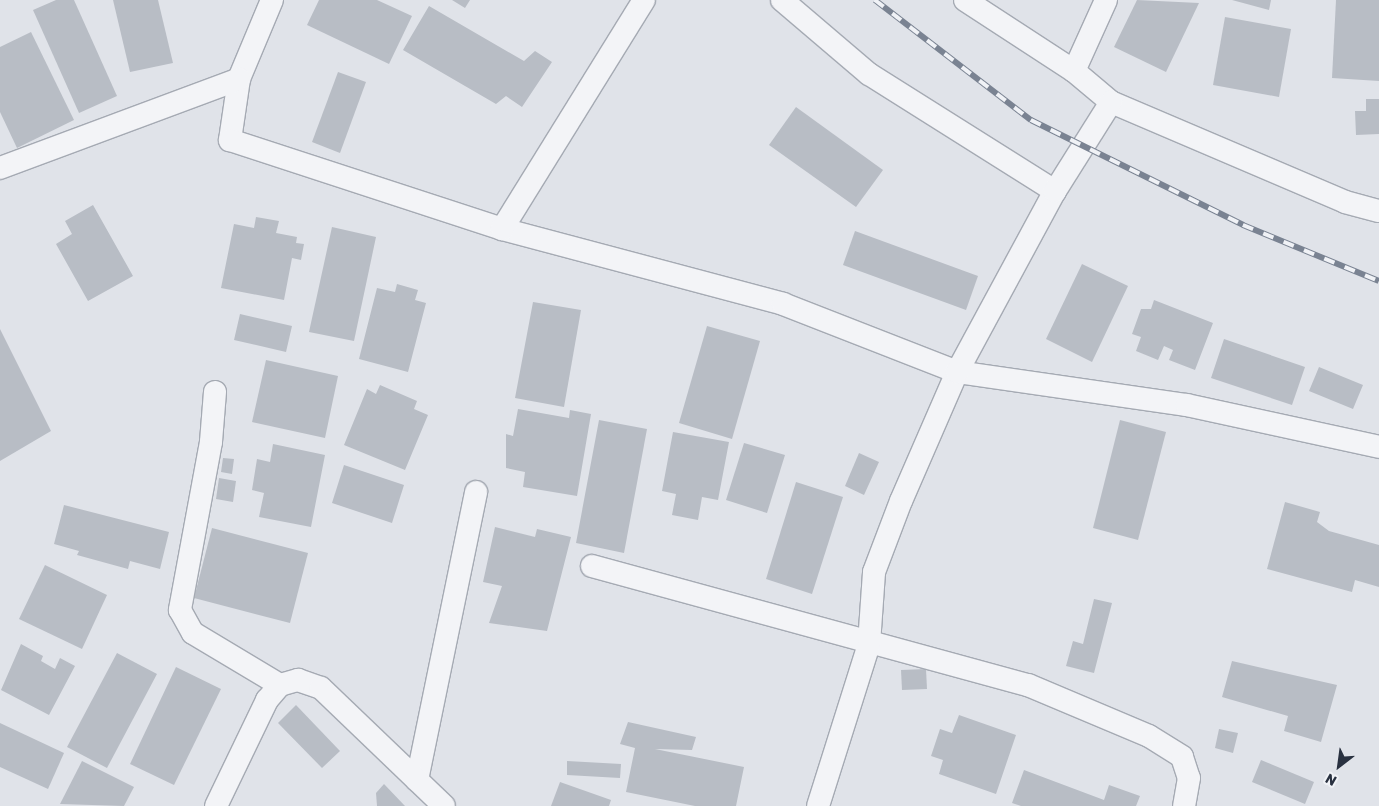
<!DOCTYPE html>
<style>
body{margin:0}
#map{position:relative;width:1379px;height:806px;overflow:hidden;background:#e0e3e9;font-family:Rubik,sans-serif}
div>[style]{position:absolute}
.building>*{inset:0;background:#b8bdc5}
.roads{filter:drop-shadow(1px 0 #a5aab3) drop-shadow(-1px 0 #a5aab3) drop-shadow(0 1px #a5aab3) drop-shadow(0 -1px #a5aab3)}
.street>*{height:22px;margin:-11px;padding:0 11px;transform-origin:11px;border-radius:11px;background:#f3f4f7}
.rail>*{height:5.5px;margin-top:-2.75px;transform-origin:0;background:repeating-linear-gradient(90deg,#f0f2f6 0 11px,#7a8392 0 22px);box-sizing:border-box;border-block:1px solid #7a8392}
span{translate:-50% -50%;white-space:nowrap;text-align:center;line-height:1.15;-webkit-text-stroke:4.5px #f0f2f6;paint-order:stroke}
.north{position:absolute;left:1314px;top:741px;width:50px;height:50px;-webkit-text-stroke:4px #f0f2f6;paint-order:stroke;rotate:210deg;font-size:14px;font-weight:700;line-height:20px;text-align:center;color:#293140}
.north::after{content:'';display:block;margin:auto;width:18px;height:22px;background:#293140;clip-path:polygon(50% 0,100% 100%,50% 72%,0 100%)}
</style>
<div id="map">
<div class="building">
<i style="clip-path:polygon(56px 0,74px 0,117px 96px,79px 113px,33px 10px)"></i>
<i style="clip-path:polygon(113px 0,158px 0,173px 63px,130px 72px)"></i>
<i style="clip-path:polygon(319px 0,377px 0,412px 16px,389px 64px,307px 25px)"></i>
<i style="clip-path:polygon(452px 0,470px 0,465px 8px)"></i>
<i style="clip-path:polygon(1137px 0,1199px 3px,1166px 72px,1114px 47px)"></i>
<i style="clip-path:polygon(1232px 0,1271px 0,1269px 10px)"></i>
<i style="clip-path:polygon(1336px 0,1379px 0,1379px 81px,1332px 78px)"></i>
<i style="clip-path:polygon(429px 6px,524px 61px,535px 51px,552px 62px,522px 107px,506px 96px,496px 104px,403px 50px)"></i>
<i style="clip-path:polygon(1225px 17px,1291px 29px,1279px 97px,1213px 85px)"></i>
<i style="clip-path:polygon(31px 32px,74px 120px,17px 148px,0 112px,0 47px)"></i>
<i style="clip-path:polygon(338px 72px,366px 82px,340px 153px,312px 142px)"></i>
<i style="clip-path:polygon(1366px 99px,1379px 99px,1379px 134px,1356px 135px,1355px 111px,1366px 111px)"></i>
<i style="clip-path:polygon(796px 107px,883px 170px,856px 207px,769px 145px)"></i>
<i style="clip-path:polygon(93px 205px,133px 276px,88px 301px,56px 244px,72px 234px,65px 221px)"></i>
<i style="clip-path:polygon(256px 217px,279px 221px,276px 233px,297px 237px,296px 243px,304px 244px,301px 260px,292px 258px,284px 300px,221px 288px,234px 224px,254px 228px)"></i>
<i style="clip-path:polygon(332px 227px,376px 237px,354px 341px,309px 332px)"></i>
<i style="clip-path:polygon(855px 231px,978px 276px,966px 310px,843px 265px)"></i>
<i style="clip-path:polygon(1082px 264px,1128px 286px,1092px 362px,1046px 339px)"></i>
<i style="clip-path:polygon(397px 284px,418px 290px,415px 300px,426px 303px,408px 372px,359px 359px,377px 288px,395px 292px)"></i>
<i style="clip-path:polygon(1154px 300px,1213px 323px,1195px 370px,1169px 360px,1173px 350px,1164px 346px,1158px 360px,1136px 351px,1141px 337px,1132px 334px,1141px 309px,1151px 309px)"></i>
<i style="clip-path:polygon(533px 302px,581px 310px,564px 407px,515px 398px)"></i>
<i style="clip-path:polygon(240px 314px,292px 326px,286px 352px,234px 340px)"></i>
<i style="clip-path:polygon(707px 326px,760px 341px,732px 439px,679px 423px)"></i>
<i style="clip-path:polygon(0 329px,51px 431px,0 461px)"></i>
<i style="clip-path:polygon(1224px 339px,1305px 367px,1292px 405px,1211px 378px)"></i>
<i style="clip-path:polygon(266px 360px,338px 376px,325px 438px,252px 422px)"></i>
<i style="clip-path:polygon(1319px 367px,1363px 385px,1353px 409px,1309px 391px)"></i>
<i style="clip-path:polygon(380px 385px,417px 401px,414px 409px,428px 415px,405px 470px,344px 445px,367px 389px,376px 394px)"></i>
<i style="clip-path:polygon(518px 409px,569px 418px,570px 410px,591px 414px,577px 496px,523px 487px,525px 472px,506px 468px,506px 434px,513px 436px)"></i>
<i style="clip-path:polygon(599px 420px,647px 429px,624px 553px,576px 543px)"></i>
<i style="clip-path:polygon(1120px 420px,1166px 432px,1138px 540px,1093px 528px)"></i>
<i style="clip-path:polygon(673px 432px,729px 442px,718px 500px,702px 497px,698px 520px,672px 515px,676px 494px,662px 491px)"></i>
<i style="clip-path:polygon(744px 443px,785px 455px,767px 513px,726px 500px)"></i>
<i style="clip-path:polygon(273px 444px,325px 455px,311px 527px,259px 517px,264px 493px,252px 490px,257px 459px,270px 462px)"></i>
<i style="clip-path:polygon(859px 453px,879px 462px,864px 495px,845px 486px)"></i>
<i style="clip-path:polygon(223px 458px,234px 459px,232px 474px,221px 472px)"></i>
<i style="clip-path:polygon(344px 465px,404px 485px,392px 523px,332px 503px)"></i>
<i style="clip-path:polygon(219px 478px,236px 481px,233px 502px,216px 499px)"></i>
<i style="clip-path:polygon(796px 482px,843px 497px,812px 594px,766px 579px)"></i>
<i style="clip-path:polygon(1285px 502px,1320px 512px,1317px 522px,1329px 531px,1379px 545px,1379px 587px,1355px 580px,1352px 592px,1267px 569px)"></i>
<i style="clip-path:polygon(64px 505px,169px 532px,160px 569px,130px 561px,128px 569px,77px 555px,79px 551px,54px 544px)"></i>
<i style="clip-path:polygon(495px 527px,535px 537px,537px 529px,571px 537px,547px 631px,489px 623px,502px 586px,483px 582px)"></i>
<i style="clip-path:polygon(212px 528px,308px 553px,290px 623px,194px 598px)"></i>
<i style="clip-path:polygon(45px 565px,107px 595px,82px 649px,19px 619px)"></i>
<i style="clip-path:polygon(1094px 599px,1112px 603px,1094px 673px,1066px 666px,1073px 641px,1083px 644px)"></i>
<i style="clip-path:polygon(21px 644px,43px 656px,41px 661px,55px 669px,60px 658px,75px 666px,49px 715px,1px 690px)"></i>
<i style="clip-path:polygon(117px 653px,157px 674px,107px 768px,67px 747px)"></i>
<i style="clip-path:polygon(1232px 661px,1337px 685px,1321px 742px,1284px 731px,1288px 716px,1222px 697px)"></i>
<i style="clip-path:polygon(176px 667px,221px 689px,174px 785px,130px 764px)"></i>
<i style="clip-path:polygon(926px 669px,927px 689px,902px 690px,901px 670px)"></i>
<i style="clip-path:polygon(296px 705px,340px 751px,322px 768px,278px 723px)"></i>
<i style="clip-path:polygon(959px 715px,1016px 735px,996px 794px,939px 774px,943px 760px,931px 756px,940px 729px,952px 733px)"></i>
<i style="clip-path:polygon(628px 722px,696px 737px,692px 750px,655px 749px,744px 767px,736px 806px,695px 806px,626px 792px,635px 748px,620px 744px)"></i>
<i style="clip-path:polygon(0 723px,64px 753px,48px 789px,0 767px)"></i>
<i style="clip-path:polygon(1219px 729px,1238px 733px,1233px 753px,1215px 748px)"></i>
<i style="clip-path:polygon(1261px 760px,1314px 782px,1305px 804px,1252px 782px)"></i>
<i style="clip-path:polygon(82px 761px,134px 787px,124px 806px,60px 804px)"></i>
<i style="clip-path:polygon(567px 761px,621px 764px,620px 778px,567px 775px)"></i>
<i style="clip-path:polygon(1024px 770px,1104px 800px,1109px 785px,1140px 796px,1136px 806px,1021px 806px,1012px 803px)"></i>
<i style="clip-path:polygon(560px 782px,611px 800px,609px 806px,551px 806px)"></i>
<i style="clip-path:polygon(384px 784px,405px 806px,377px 806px,376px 793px)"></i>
</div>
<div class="roads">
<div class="street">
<i style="left:272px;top:0;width:86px;rotate:112.7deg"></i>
<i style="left:239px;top:79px;width:62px;rotate:98.4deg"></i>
<i style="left:230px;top:140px;width:286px;rotate:18.1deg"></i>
<i style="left:502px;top:229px;width:291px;rotate:14.9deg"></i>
<i style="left:783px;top:304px;width:187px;rotate:21.3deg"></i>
<i style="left:957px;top:372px;width:232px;rotate:8.2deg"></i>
<i style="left:1187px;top:405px;width:197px;rotate:12.3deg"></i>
<i style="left:782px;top:0;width:114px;rotate:40.4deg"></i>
<i style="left:869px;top:74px;width:220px;rotate:32.2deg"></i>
<i style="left:965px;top:0;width:130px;rotate:33.1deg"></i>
<i style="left:1074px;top:71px;width:48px;rotate:40deg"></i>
<i style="left:1111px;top:102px;width:254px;rotate:23.1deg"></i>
<i style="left:1345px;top:202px;width:35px;rotate:15deg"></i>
<i style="left:1074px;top:71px;width:78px;rotate:-65.7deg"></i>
<i style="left:0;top:168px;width:255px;rotate:-20.4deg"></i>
<i style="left:502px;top:229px;width:269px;rotate:-58.2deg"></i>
<i style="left:215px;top:392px;width:50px;rotate:94.6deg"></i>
<i style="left:211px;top:442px;width:171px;rotate:100.5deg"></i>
<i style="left:180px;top:610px;width:26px;rotate:61deg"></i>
<i style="left:193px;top:633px;width:101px;rotate:30.9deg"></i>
<i style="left:592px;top:566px;width:452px;rotate:15.3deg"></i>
<i style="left:1028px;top:685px;width:131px;rotate:22.9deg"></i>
<i style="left:1149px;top:736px;width:39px;rotate:32deg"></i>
<i style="left:1182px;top:757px;width:22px;rotate:72deg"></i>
<i style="left:1189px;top:778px;width:28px;rotate:100deg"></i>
<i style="left:417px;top:780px;width:294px;rotate:-78.4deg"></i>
<i style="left:216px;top:806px;width:118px;rotate:-64.3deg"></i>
<i style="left:267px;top:700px;width:20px;rotate:-49deg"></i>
<i style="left:280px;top:685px;width:19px;rotate:-16deg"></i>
<i style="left:298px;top:680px;width:24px;rotate:19deg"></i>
<i style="left:321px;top:688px;width:170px;rotate:43.8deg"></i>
<i style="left:818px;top:806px;width:170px;rotate:-72.5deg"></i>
<i style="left:869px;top:644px;width:72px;rotate:-86deg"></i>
<i style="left:874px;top:572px;width:76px;rotate:-69.2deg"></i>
<i style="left:901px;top:501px;width:141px;rotate:-66.5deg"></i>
<i style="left:957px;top:372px;width:206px;rotate:-61.6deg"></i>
<i style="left:1055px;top:191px;width:105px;rotate:-57.8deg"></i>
</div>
</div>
<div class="rail">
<i style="left:875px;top:0;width:197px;rotate:37.6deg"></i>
<i style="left:1031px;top:120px;width:237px;rotate:26.3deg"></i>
<i style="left:1243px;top:225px;width:147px;rotate:22.4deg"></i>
</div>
<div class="north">N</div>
</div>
